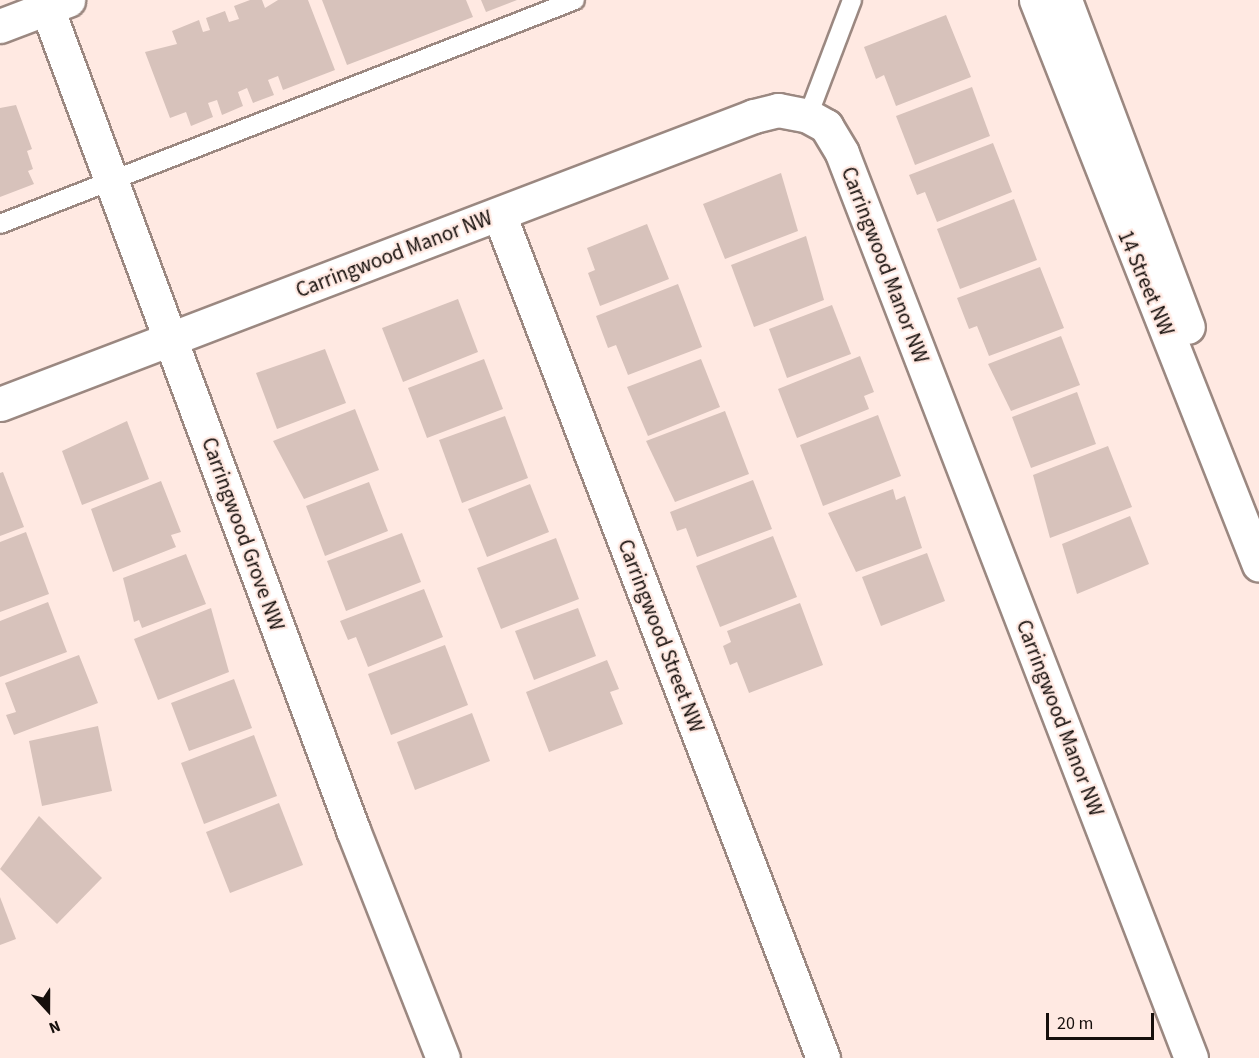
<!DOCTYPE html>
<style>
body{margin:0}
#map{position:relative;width:1259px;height:1058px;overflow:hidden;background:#ffe9e2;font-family:"Source Sans 3",sans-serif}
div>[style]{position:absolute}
.building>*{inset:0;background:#d7c2bb}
.roads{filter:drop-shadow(2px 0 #9b8881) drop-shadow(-2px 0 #9b8881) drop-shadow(0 2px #9b8881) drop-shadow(0 -2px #9b8881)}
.lane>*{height:18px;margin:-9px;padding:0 9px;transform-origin:9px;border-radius:9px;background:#fff}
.street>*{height:33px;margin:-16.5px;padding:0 16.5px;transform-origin:16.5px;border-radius:16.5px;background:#fff}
.secondary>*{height:33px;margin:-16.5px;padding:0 16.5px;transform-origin:16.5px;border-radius:16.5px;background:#fff}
span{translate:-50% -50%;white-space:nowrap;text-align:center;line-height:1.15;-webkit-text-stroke:4.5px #ffe9e2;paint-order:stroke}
.street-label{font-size:21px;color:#160f0c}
.north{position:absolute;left:18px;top:980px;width:60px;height:60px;-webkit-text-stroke:4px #ffe9e2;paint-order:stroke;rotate:159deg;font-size:16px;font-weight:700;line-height:24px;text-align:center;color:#160f0c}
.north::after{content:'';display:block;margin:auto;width:21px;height:27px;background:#160f0c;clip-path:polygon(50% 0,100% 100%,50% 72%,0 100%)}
.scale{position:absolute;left:1046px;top:1013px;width:108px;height:27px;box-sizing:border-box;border:3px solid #160f0c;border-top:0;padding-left:8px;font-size:18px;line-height:21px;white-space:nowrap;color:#160f0c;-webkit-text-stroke:4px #ffe9e2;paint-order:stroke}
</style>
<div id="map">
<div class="building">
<i style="clip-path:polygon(250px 0,262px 0,265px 8px,278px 0,308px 0,335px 70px,283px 90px,278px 76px,268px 80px,274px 95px,253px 103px,247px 88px,238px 92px,243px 106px,222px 115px,217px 100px,208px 103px,213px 117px,191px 126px,186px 112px,170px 118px,145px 52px,177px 44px,172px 31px,199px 20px,203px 32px,210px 30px,206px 18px,225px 11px,229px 22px,239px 19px,234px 6px)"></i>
<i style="clip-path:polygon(322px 0,466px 0,473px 17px,347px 65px)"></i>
<i style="clip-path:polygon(481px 0,517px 0,486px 12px)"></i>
<i style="clip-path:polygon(946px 15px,971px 77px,896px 106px,884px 75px,876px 79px,864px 47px)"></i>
<i style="clip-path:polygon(972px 87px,990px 136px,915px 165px,896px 116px)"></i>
<i style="clip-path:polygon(16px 105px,32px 149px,27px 151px,33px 169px,28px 171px,34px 184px,0 197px,0 108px)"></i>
<i style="clip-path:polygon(993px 143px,1012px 192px,937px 222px,925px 192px,917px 195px,909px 175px)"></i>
<i style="clip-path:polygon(781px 173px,798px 231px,725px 259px,703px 204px)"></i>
<i style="clip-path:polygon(1014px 199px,1037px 260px,960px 289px,937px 229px)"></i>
<i style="clip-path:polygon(647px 224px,669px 279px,600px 306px,588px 273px,595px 270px,587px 248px)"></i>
<i style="clip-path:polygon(806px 236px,824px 300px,754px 327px,731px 265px)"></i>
<i style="clip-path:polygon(1040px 267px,1064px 328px,989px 356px,977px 326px,969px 329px,957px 298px)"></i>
<i style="clip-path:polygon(678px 284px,702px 347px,628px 375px,616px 345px,608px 348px,596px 316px)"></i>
<i style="clip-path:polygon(458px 299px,478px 352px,403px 382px,382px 328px)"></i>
<i style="clip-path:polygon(832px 305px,851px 354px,787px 378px,769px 329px)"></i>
<i style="clip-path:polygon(1061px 336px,1080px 385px,1011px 411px,988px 364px)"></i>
<i style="clip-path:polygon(325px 349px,346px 403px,277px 429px,256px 373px)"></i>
<i style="clip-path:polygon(860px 356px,874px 392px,864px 396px,869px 409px,797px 438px,778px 389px)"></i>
<i style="clip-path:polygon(484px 359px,503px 409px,427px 438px,408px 388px)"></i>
<i style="clip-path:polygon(701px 359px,720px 407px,648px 436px,627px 387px)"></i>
<i style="clip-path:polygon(1077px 392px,1096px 444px,1031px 468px,1012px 417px)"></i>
<i style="clip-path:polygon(355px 409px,379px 470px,304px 499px,273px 441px)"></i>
<i style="clip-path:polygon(725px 411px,749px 474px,675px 502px,646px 441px)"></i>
<i style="clip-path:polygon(878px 415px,901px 476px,823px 506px,800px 445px)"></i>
<i style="clip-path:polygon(505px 416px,528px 478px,462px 503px,439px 440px)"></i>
<i style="clip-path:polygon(127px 421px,149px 479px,82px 505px,62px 451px)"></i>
<i style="clip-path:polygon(1108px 446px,1132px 507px,1050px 538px,1033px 475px)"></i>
<i style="clip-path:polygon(3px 472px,24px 527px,0 536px,0 473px)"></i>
<i style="clip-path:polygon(753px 480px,772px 529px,697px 557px,686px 528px,677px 531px,670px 512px)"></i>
<i style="clip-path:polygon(161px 481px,181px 532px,171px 535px,176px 547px,113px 572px,91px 509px)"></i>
<i style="clip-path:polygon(369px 482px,388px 531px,325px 556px,306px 506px)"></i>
<i style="clip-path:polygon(530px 484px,549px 532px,487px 557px,468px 509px)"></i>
<i style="clip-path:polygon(893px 489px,896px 500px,905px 496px,922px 548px,856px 572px,828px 513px)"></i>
<i style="clip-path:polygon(1130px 516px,1149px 564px,1077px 594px,1062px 544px)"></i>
<i style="clip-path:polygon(26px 532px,49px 594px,0 612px,0 542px)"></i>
<i style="clip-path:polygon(402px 533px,421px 582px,346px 611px,327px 561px)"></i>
<i style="clip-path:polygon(773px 536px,797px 597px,720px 627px,696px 566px)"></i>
<i style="clip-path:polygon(556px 538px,579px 599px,501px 629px,477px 568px)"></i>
<i style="clip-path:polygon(927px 553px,945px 601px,881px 626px,862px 577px)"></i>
<i style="clip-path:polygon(186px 554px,206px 604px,142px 628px,139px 620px,134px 622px,123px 578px)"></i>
<i style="clip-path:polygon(424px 589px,443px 637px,368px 667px,356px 637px,348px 640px,340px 621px)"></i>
<i style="clip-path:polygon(48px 602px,67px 652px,0 677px,0 621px)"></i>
<i style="clip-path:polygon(800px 603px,823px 665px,749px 693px,737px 662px,730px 665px,723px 646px,731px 642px,727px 631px)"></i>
<i style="clip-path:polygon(211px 608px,229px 672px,158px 700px,134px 639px)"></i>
<i style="clip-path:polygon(578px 608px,596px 656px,534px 680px,515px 631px)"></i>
<i style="clip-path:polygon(445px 645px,468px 705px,391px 735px,368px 674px)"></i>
<i style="clip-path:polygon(79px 655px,98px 703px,14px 735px,6px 715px,16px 712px,5px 683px)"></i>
<i style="clip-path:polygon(607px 660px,619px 689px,610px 692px,623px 724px,549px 752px,526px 692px)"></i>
<i style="clip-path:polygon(234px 679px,252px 728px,189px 751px,171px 703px)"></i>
<i style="clip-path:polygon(472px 713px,490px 761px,415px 790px,397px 742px)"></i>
<i style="clip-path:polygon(98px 726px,112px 791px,42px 806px,29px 741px)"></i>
<i style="clip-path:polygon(254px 735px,277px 796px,204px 824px,181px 763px)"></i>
<i style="clip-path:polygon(279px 803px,303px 865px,230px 893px,206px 832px)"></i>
<i style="clip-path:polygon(39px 816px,102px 878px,57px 924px,0 869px)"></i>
<i style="clip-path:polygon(0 897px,16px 939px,0 945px)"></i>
</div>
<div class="roads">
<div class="lane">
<i style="left:808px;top:116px;width:124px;rotate:-69.2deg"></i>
<i style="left:0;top:224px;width:617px;rotate:-21.28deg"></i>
</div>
<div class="street">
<i style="left:44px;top:0;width:886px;rotate:69.58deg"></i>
<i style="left:353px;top:830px;width:245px;rotate:68.5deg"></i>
<i style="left:499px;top:214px;width:904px;rotate:69deg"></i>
<i style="left:0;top:404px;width:807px;rotate:-20.91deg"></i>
<i style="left:754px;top:116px;width:25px;rotate:-14deg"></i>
<i style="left:778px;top:110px;width:31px;rotate:11deg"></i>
<i style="left:808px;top:116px;width:21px;rotate:29deg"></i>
<i style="left:826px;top:126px;width:31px;rotate:59deg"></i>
<i style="left:842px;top:153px;width:970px;rotate:68.91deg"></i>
</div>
<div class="secondary">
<i style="left:1036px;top:0;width:607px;rotate:68.46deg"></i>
<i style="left:1065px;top:0;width:349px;rotate:69.4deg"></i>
<i style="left:0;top:26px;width:73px;rotate:-20.9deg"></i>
</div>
</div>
<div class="street-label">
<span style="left:394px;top:254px;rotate:-21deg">Carringwood Manor NW</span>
<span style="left:885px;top:265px;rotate:69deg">Carringwood Manor NW</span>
<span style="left:1146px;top:283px;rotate:67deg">14 Street NW</span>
<span style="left:243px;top:534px;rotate:70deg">Carringwood Grove NW</span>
<span style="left:661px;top:636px;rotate:69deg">Carringwood Street NW</span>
<span style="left:1060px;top:718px;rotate:69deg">Carringwood Manor NW</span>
</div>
<div class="north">N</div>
<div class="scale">20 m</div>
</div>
